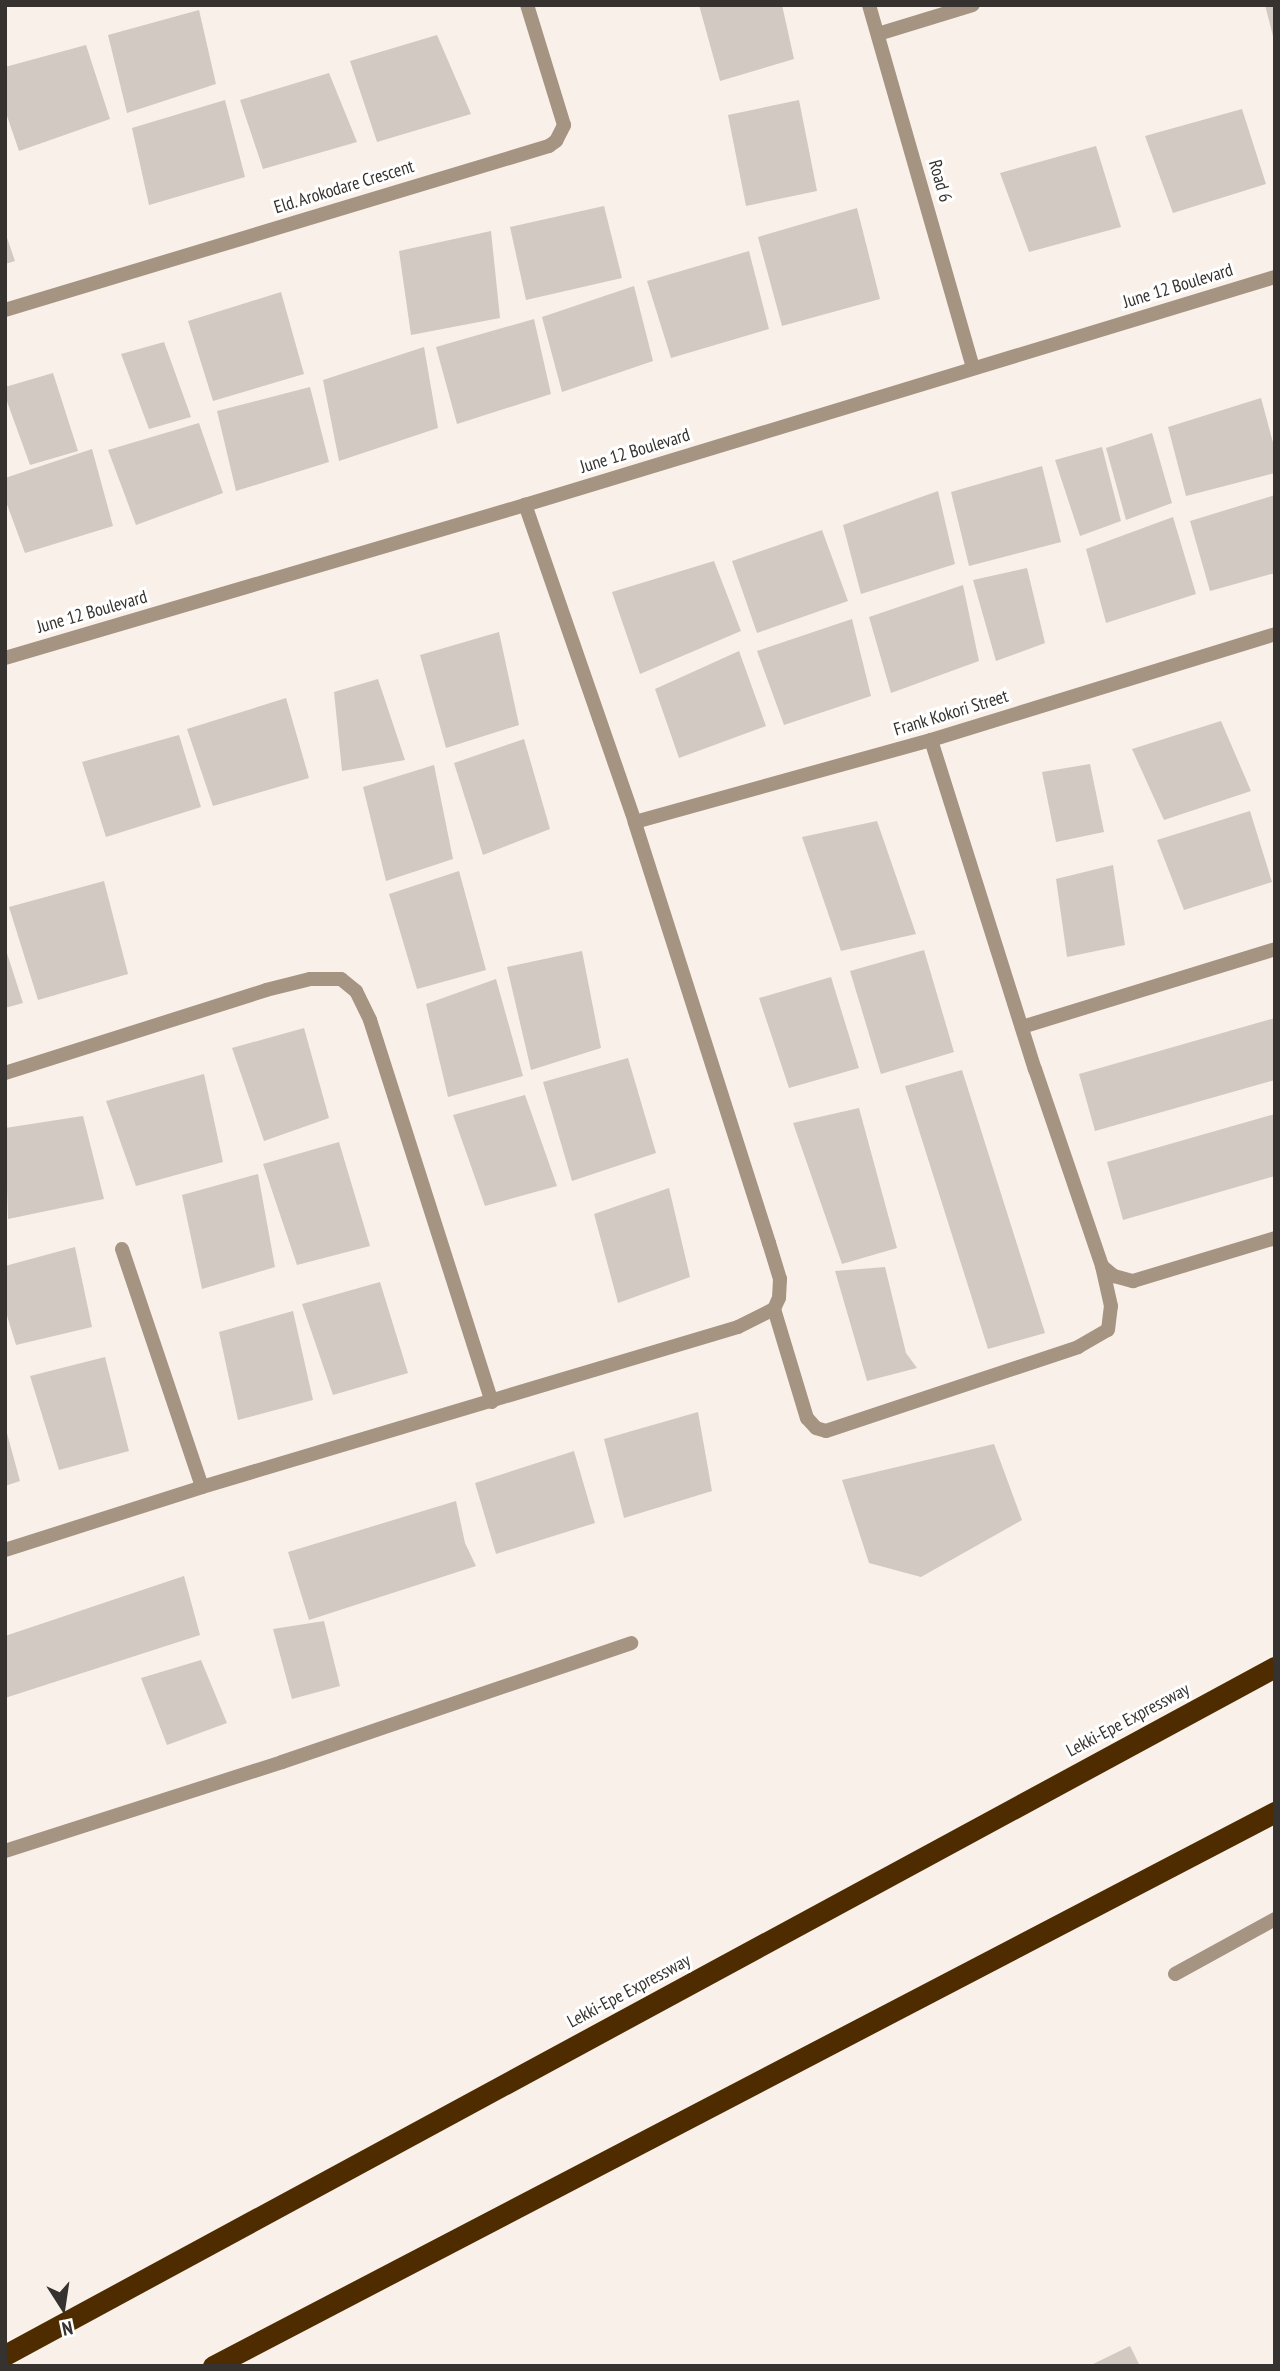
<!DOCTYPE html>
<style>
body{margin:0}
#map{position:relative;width:1280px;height:2371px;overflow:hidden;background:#f9f1e9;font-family:"PT Sans Narrow",sans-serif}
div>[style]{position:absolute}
.building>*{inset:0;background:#d1c9c2}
.lane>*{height:14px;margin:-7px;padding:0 7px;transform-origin:7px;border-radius:7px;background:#a69482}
.street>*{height:14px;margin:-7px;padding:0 7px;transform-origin:7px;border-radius:7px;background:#a69482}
.highway>*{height:21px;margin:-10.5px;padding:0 10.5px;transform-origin:10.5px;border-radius:10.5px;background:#4e2c00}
span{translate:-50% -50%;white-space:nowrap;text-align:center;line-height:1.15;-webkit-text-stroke:6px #fff;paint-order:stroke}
.street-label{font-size:18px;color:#35322f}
.frame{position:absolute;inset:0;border:7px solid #35322f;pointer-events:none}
.north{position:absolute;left:28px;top:2273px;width:70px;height:70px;-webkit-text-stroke:5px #fff;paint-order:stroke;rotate:168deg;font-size:19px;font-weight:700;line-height:28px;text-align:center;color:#35322f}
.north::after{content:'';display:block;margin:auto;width:24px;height:32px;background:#35322f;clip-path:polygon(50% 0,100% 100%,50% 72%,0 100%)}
</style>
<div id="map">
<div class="building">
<i style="clip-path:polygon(699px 5px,782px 5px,794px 59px,720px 81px)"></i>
<i style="clip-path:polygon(1265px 5px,1275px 5px,1275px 40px,1274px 40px)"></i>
<i style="clip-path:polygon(199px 10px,216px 84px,127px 113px,108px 35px)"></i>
<i style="clip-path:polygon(437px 35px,471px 114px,377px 142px,350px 61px)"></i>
<i style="clip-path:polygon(86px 45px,110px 119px,19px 151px,5px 110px,5px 67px)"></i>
<i style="clip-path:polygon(329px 73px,357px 142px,263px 169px,240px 100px)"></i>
<i style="clip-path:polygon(225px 100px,245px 177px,149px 205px,132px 128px)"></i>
<i style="clip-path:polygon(799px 100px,817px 191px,746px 206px,728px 115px)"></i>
<i style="clip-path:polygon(1242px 109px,1266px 184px,1173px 213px,1145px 136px)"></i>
<i style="clip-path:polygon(1096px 146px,1121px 227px,1029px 252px,1000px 173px)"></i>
<i style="clip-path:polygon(604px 206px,622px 278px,526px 300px,510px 227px)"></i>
<i style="clip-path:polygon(857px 208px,880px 299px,782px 326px,758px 237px)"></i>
<i style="clip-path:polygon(491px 231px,500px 318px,411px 335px,399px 251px)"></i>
<i style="clip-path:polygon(5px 232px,15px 261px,5px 264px)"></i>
<i style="clip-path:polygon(749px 251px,769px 329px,671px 358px,647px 281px)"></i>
<i style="clip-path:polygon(634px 286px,653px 361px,562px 392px,542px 317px)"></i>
<i style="clip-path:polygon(281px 292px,304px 374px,213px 401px,188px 321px)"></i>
<i style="clip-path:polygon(534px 319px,551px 394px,457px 424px,436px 347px)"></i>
<i style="clip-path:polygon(164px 342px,191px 417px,149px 429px,121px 354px)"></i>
<i style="clip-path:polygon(424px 347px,438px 428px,339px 461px,323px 380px)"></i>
<i style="clip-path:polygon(53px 373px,78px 451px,30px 465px,5px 396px,5px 387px)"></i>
<i style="clip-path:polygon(310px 387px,329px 462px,236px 491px,217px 411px)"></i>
<i style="clip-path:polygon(1261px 398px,1275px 450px,1275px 473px,1186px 496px,1168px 427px)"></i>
<i style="clip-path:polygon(199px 423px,223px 493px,136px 525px,108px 450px)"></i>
<i style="clip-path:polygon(1152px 433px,1172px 503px,1126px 520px,1106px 448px)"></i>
<i style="clip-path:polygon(1102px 447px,1121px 521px,1080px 536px,1055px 460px)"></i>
<i style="clip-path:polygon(92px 449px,113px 526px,25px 553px,5px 499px,5px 478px)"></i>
<i style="clip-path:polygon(1042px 466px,1061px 542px,969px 566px,951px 492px)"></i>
<i style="clip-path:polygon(938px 491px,955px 564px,861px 594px,843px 525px)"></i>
<i style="clip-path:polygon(1275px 495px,1275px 573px,1210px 591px,1190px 521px)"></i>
<i style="clip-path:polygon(1173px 517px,1196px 594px,1106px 623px,1086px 549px)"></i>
<i style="clip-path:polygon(822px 530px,848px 601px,757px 633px,732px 561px)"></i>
<i style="clip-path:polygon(714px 561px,741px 631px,640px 674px,612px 592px)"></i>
<i style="clip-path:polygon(1027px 568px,1045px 643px,996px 661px,973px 580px)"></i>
<i style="clip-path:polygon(963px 585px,979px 661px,891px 693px,869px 617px)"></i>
<i style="clip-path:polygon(852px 619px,871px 696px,784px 725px,757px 651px)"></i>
<i style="clip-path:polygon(499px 632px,519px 725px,446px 748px,420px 655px)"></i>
<i style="clip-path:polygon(739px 651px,766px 726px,679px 758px,655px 689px)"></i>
<i style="clip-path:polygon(378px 679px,405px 760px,342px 771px,334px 692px)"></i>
<i style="clip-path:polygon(286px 698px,309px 778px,213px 806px,187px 729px)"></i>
<i style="clip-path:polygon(1221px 721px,1251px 791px,1164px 820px,1132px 749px)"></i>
<i style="clip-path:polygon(179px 735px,201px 807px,106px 837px,82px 762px)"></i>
<i style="clip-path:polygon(524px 739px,550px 829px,483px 855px,454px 763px)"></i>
<i style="clip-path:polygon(1090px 764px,1104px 832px,1056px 842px,1042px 772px)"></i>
<i style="clip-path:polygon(434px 765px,453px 859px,386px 881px,363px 787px)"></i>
<i style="clip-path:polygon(1250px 811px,1272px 882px,1184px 910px,1157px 840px)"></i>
<i style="clip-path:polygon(877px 821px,916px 934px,841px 951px,802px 837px)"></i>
<i style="clip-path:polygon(1113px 865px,1125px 945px,1067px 957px,1056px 879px)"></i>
<i style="clip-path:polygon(459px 871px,486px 970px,417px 989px,389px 894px)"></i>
<i style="clip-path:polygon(104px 881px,128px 974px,38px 1000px,9px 907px)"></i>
<i style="clip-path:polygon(5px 947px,23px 1003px,5px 1008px)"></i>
<i style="clip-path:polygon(924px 950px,954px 1052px,881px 1074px,850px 971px)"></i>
<i style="clip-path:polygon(582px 951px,601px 1048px,531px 1070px,507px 967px)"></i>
<i style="clip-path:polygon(831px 977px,859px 1068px,789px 1088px,759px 998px)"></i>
<i style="clip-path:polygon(496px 979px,523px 1076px,448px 1097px,426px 1004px)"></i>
<i style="clip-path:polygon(1275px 1018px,1275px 1080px,1095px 1131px,1079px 1074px)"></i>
<i style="clip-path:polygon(304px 1028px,329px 1118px,264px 1141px,232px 1048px)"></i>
<i style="clip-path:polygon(628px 1058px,656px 1153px,572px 1181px,543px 1082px)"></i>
<i style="clip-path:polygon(962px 1070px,1045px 1333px,988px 1349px,905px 1086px)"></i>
<i style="clip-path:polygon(204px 1074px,223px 1162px,136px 1186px,106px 1101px)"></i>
<i style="clip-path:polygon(525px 1095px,557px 1186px,485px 1206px,453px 1115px)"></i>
<i style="clip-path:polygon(859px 1108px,897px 1248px,842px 1264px,793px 1123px)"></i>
<i style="clip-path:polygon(1275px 1114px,1275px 1176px,1123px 1220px,1107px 1162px)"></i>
<i style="clip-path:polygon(83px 1116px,104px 1199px,8px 1219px,5px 1128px)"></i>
<i style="clip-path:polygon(339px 1142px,370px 1246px,297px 1265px,263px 1164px)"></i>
<i style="clip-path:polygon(258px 1174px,275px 1267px,202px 1289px,182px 1195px)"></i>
<i style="clip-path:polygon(669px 1188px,690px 1277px,618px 1303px,594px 1214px)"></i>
<i style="clip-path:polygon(75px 1247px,92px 1327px,16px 1345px,5px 1309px,5px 1266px)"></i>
<i style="clip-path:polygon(885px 1267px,906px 1353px,917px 1368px,867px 1381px,835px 1271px)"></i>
<i style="clip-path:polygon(380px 1282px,408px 1373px,333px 1395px,302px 1304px)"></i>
<i style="clip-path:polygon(293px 1311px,313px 1400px,238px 1420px,219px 1332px)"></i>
<i style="clip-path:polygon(105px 1357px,129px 1451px,59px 1470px,30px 1376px)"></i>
<i style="clip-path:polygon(698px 1412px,712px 1491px,624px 1518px,604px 1439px)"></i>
<i style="clip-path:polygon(5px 1426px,20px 1481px,5px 1486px)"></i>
<i style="clip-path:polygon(994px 1444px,1022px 1520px,921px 1577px,869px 1563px,842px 1480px)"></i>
<i style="clip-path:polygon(574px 1451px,595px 1523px,496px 1554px,475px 1483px)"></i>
<i style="clip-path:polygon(456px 1501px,465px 1543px,476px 1566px,309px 1620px,288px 1552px)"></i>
<i style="clip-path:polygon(184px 1576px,200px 1635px,5px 1698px,5px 1636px)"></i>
<i style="clip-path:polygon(324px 1621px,340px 1686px,292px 1699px,273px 1629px)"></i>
<i style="clip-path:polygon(201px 1660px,227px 1723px,167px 1745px,141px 1678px)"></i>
<i style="clip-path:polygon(1130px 2346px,1140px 2366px,1089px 2366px)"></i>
</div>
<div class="lane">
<i style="left:1175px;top:1974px;width:114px;rotate:-28.8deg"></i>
</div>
<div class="street">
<i style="left:869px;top:5px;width:377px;rotate:74deg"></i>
<i style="left:878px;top:34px;width:99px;rotate:-17deg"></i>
<i style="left:5px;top:310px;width:568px;rotate:-16.78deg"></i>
<i style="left:549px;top:146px;width:9px;rotate:-36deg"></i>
<i style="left:556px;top:141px;width:18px;rotate:-63deg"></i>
<i style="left:564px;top:125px;width:126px;rotate:-107.1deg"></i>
<i style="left:5px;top:658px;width:542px;rotate:-16.4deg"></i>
<i style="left:525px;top:505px;width:784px;rotate:-16.91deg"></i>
<i style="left:931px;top:740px;width:345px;rotate:72.5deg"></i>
<i style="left:1035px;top:1069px;width:208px;rotate:71.2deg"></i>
<i style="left:1102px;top:1266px;width:16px;rotate:40deg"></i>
<i style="left:1114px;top:1276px;width:20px;rotate:15deg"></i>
<i style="left:1133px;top:1281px;width:148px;rotate:-16.8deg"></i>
<i style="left:635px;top:822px;width:307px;rotate:-15.5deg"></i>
<i style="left:931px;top:740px;width:360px;rotate:-17.1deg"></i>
<i style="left:1022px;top:1027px;width:265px;rotate:-17.1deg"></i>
<i style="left:5px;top:1073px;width:274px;rotate:-17.6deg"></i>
<i style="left:266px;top:990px;width:45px;rotate:-14deg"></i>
<i style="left:310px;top:979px;width:31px"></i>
<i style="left:341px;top:979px;width:19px;rotate:39deg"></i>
<i style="left:356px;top:991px;width:32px;rotate:64deg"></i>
<i style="left:370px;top:1020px;width:401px;rotate:72.3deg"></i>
<i style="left:122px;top:1249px;width:251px;rotate:71.4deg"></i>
<i style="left:774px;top:1309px;width:114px;rotate:73.2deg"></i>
<i style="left:807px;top:1418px;width:13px;rotate:48deg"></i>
<i style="left:816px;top:1428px;width:10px;rotate:17deg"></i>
<i style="left:826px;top:1431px;width:266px;rotate:-18.4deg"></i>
<i style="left:1078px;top:1347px;width:34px;rotate:-30deg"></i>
<i style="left:1108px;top:1330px;width:24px;rotate:-83deg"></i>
<i style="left:1111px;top:1306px;width:41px;rotate:-102.7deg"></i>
<i style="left:5px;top:1550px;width:207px;rotate:-17.7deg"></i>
<i style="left:202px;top:1487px;width:559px;rotate:-16.62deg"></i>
<i style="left:738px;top:1327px;width:40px;rotate:-26.6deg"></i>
<i style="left:774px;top:1309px;width:12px;rotate:-66deg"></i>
<i style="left:779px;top:1298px;width:19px;rotate:-87deg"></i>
<i style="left:780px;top:1279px;width:38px;rotate:-107deg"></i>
<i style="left:769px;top:1243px;width:442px;rotate:-107.7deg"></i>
<i style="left:635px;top:822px;width:336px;rotate:-109.1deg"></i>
<i style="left:5px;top:1851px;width:291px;rotate:-17.8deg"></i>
<i style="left:282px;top:1762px;width:369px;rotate:-18.8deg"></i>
</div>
<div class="highway">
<i style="left:5px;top:2355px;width:1444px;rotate:-28.45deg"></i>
<i style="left:213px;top:2366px;width:1198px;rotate:-27.55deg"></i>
</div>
<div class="street-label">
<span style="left:940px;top:181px;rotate:74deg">Road 6</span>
<span style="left:344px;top:187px;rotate:-17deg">Eld. Arokodare Crescent</span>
<span style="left:1178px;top:286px;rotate:-17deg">June 12 Boulevard</span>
<span style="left:635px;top:451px;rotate:-17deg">June 12 Boulevard</span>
<span style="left:92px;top:612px;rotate:-16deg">June 12 Boulevard</span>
<span style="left:951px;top:713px;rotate:-17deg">Frank Kokori Street</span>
<span style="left:1128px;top:1720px;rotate:-28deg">Lekki-Epe Expressway</span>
<span style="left:629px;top:1991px;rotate:-28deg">Lekki-Epe Expressway</span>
</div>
<div class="frame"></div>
<div class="north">N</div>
</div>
